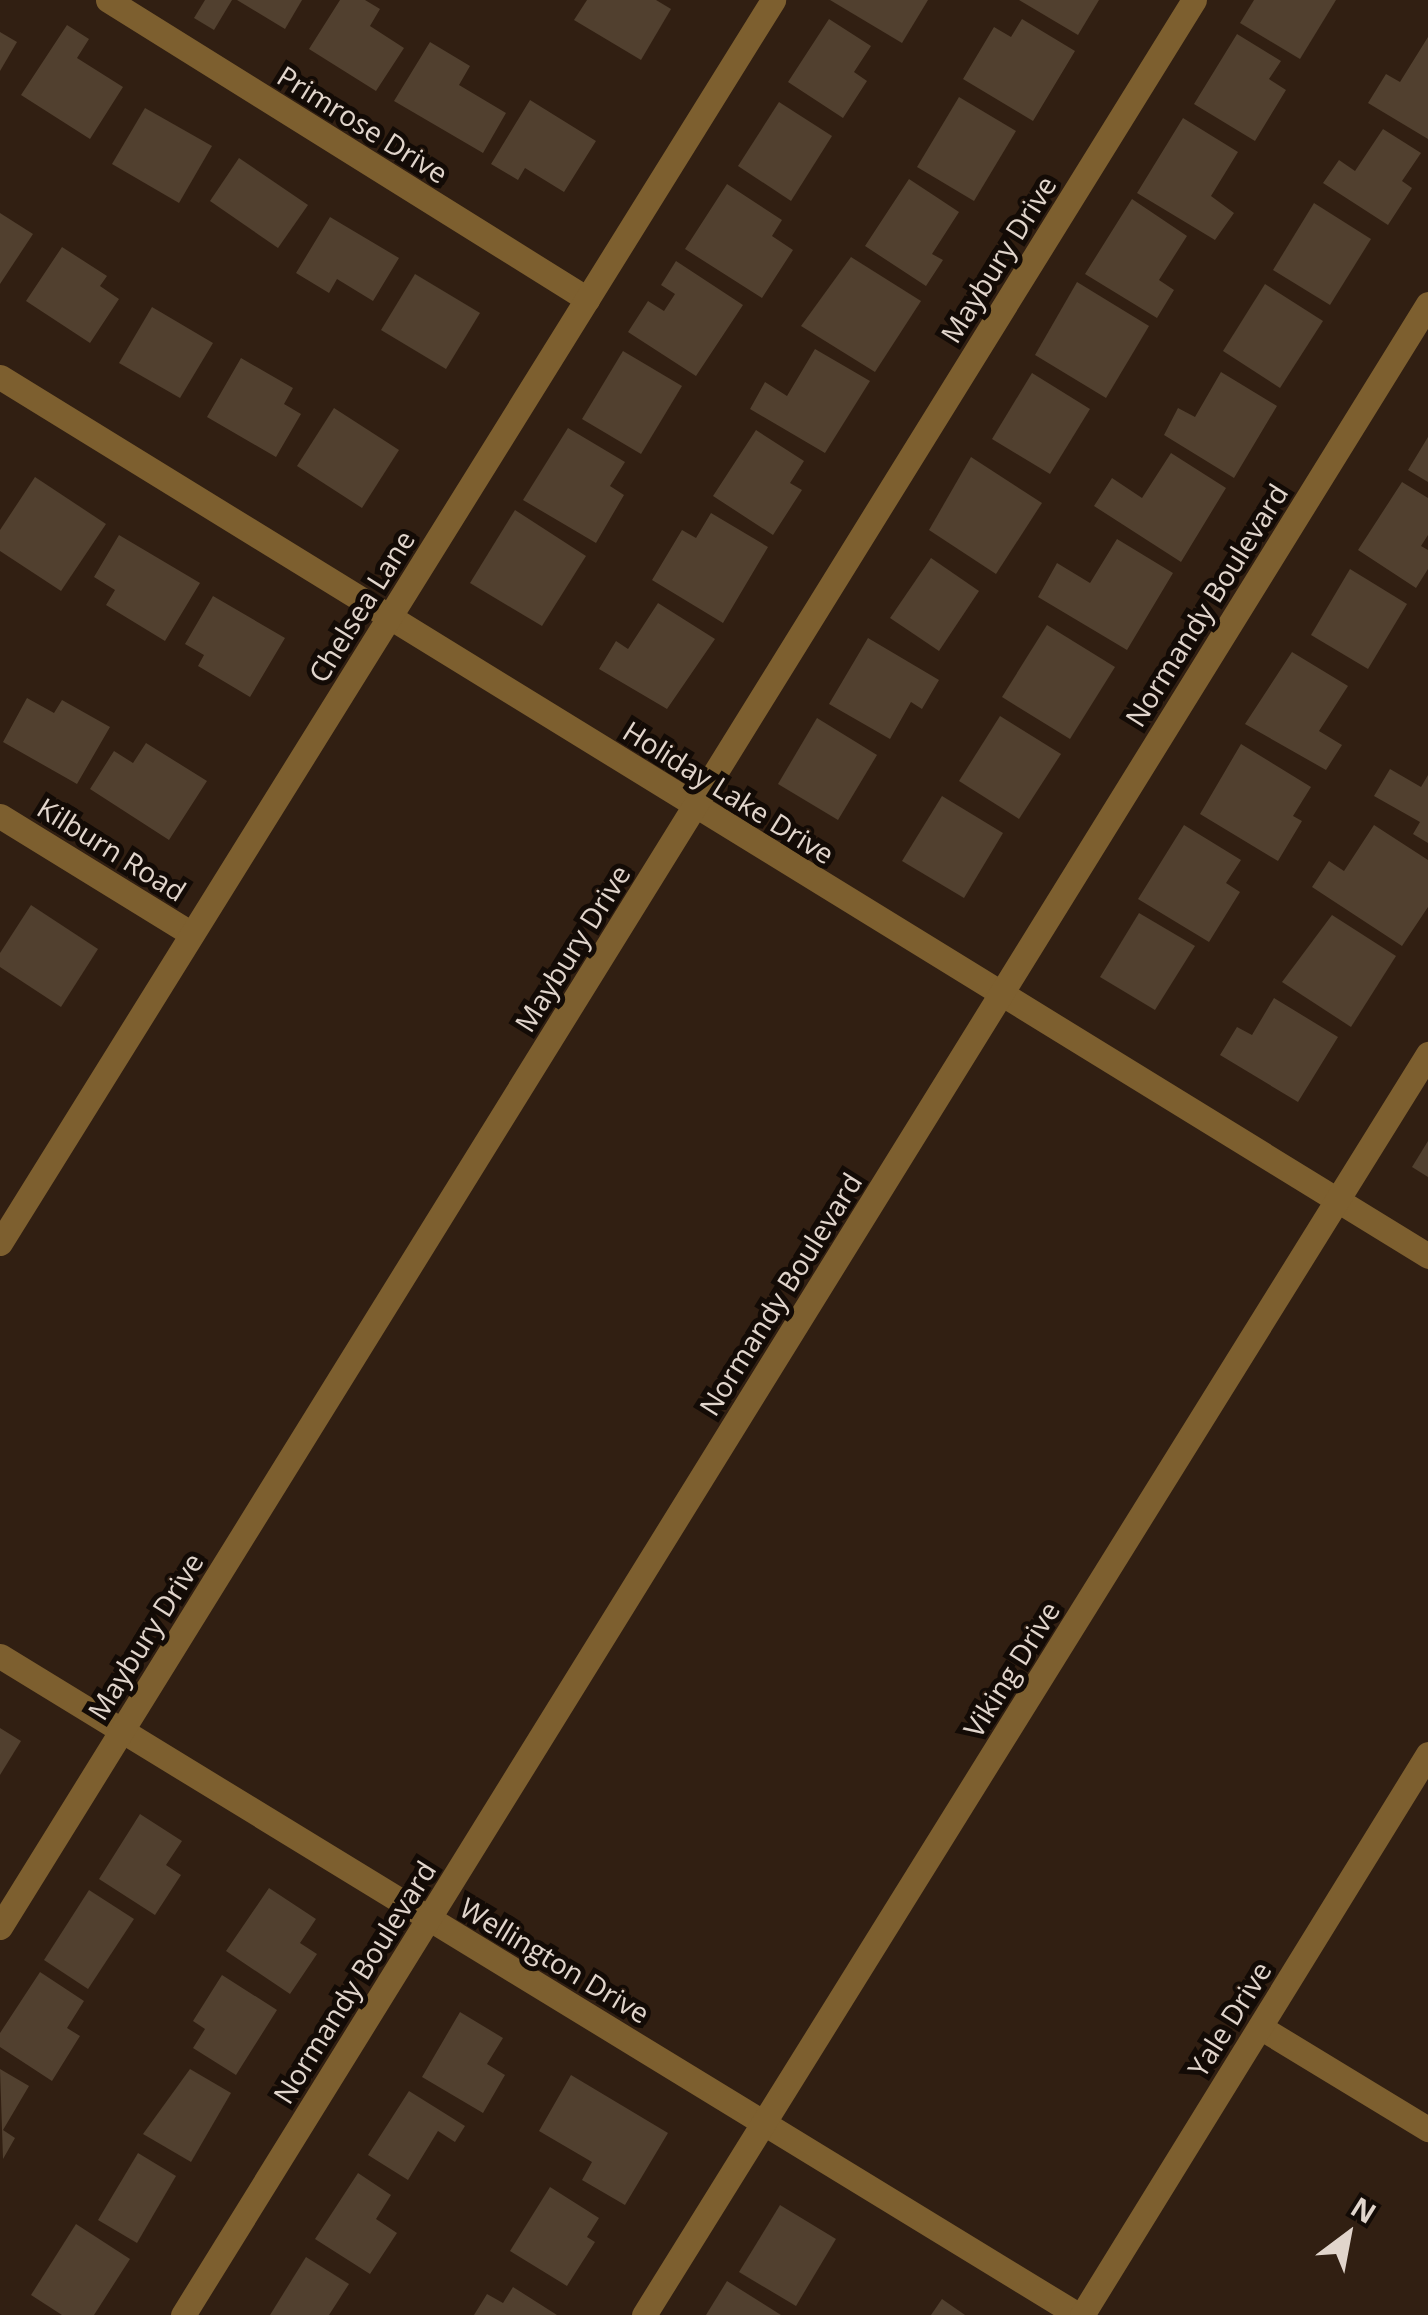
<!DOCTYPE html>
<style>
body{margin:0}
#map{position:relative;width:1428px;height:2315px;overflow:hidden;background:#311f12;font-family:"Open Sans",sans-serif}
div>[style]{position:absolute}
.building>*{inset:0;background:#51402f}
.minor>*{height:25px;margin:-12.5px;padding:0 12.5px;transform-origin:12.5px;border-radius:12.5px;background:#7d5f2f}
span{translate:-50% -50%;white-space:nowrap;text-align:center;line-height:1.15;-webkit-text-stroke:10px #130b06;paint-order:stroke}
.street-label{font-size:28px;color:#e1d5cc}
.north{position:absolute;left:1298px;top:2185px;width:100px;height:100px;-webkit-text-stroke:8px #130b06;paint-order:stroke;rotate:32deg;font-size:28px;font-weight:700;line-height:40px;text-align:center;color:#e1d5cc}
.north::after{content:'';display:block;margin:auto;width:35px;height:45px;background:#e1d5cc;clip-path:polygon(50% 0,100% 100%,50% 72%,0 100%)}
</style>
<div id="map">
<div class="building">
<i style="clip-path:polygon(205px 0,232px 0,214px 30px,194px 18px)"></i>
<i style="clip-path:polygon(237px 0,302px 0,285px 29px)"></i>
<i style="clip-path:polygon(340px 0,365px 0,380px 9px,370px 26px,404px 48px,376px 91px,309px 49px)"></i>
<i style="clip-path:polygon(587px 0,656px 0,671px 9px,641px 60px,574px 20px)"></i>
<i style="clip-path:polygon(830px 0,928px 0,902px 43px)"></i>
<i style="clip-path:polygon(1019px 0,1099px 0,1078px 35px)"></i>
<i style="clip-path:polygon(1254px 0,1336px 0,1300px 59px,1240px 23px)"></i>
<i style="clip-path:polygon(829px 19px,871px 46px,854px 72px,867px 81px,843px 118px,788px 82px)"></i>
<i style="clip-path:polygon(1022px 19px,1075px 51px,1033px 121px,963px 79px,994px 27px,1011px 37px)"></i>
<i style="clip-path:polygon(67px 25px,89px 39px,77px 58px,123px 87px,90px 139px,21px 95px)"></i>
<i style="clip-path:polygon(0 32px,17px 42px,0 71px)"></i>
<i style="clip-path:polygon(1237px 34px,1281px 61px,1269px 79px,1286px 90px,1255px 141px,1194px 104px)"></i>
<i style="clip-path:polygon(1428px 37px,1428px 139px,1368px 103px,1386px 74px,1400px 82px)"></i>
<i style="clip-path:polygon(430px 42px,470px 66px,459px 85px,506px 113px,483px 153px,394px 101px)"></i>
<i style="clip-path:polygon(959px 97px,1016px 131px,974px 201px,917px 167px)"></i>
<i style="clip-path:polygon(530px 100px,596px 141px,564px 192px,525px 168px,518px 180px,491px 164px)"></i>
<i style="clip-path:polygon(779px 102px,832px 136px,791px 201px,738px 166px)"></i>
<i style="clip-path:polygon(145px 108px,212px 146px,179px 203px,112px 164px)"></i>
<i style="clip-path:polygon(1183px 118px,1238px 152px,1211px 196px,1234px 213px,1215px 240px,1137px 193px)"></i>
<i style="clip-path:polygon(1383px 129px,1421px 153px,1402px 181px,1412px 188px,1388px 225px,1323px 183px,1339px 160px,1355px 171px)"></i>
<i style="clip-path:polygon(239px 158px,308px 205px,278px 248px,210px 201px)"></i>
<i style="clip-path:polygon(909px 179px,959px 212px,932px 254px,943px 260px,926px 286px,865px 246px)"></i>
<i style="clip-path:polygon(727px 184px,782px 220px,772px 236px,793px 250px,762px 298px,685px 249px)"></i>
<i style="clip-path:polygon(1132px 199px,1187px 236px,1159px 280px,1174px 290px,1157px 318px,1085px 274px)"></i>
<i style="clip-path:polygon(1314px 203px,1371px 239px,1330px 305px,1273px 270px)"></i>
<i style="clip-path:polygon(0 213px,33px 234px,0 284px)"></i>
<i style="clip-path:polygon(330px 217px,399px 258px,373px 301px,337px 279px,329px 293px,296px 273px)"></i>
<i style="clip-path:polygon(62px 247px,107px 276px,100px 286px,119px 299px,90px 343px,26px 301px)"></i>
<i style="clip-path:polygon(851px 257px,921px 301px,875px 372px,801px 326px)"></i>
<i style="clip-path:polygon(676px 261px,743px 305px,696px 376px,628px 332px,648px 301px,664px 311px,675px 294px,661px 285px)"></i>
<i style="clip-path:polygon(415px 274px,480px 313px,446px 369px,381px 330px)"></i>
<i style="clip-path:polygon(1077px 282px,1149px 326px,1106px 398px,1035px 355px)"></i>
<i style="clip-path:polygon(1265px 284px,1323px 321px,1280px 388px,1223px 351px)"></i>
<i style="clip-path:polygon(152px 307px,213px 343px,180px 398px,119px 363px)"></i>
<i style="clip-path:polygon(815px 349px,870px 381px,825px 453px,750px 409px,765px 382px,787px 396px)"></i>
<i style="clip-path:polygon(623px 351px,682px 386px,641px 454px,582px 419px)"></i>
<i style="clip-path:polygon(241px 358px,293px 388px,284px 404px,301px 414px,276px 457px,207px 417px)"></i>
<i style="clip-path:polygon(1221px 372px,1277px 406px,1234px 478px,1164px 435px,1178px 408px,1195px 417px)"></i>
<i style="clip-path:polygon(1032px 373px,1090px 409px,1050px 474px,992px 439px)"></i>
<i style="clip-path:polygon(334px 408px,399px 450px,362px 508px,297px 466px)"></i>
<i style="clip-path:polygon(568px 428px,625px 462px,610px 486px,624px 495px,596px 543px,523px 500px)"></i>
<i style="clip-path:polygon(756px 430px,804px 461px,790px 483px,802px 490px,773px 535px,713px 496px)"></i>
<i style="clip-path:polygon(1428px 437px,1428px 482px,1408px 470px)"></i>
<i style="clip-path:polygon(1171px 453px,1226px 488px,1181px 562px,1094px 506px,1112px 478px,1142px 498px)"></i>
<i style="clip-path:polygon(971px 457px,1042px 503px,996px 574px,929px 530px)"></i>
<i style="clip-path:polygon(35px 477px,106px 524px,61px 591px,0 551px,0 530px)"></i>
<i style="clip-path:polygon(1402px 482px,1428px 498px,1428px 535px,1421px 546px,1428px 550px,1428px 569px,1416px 588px,1358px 550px)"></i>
<i style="clip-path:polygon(515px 510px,586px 556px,542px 626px,470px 583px)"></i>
<i style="clip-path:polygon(711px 513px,768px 547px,723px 623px,652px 580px,682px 530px,696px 538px)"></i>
<i style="clip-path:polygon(119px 535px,200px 583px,165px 641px,106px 605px,115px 590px,94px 577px)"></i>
<i style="clip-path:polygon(1117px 539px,1173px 573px,1127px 650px,1038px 597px,1057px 563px,1090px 583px)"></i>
<i style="clip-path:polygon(931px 558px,979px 591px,939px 651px,890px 618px)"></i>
<i style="clip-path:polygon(1350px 569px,1407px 604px,1368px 669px,1311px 635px)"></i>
<i style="clip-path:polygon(213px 596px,285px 638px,250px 697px,198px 666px,204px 655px,185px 644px)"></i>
<i style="clip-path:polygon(658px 603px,715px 639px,667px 709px,599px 669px,616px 641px,628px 649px)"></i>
<i style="clip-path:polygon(1047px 625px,1115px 667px,1070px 739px,1002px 697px)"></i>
<i style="clip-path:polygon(868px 638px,939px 680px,922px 709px,911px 702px,890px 739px,829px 704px)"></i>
<i style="clip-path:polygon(1292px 652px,1348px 686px,1319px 731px,1342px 745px,1326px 770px,1245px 724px)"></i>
<i style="clip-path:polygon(27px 698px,54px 713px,62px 700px,110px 727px,77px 784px,3px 742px)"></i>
<i style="clip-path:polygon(1000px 716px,1061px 754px,1019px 819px,959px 781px)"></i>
<i style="clip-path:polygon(817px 718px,877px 755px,838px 820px,778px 784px)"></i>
<i style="clip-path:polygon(146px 743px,207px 781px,169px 840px,90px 789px,114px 751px,133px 763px)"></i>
<i style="clip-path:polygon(1241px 744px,1311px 787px,1293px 816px,1302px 821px,1278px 861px,1200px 814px)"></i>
<i style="clip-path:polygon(1390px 769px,1421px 787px,1428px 775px,1428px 843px,1413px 834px,1420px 822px,1374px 796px)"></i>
<i style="clip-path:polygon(942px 796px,1003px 833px,964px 898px,902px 861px)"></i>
<i style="clip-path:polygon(1184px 825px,1241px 860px,1226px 883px,1240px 892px,1209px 942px,1138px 899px)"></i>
<i style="clip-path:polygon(1374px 825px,1428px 860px,1428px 907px,1402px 946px,1312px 887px,1329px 861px,1344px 871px)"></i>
<i style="clip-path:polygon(31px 905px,98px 949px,61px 1007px,0 967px,0 953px)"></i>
<i style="clip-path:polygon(1139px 913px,1195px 946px,1155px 1010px,1100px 977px)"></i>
<i style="clip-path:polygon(1332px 915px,1396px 956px,1351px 1027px,1282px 982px)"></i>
<i style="clip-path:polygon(1274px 998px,1338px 1037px,1298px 1102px,1220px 1055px,1237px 1027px,1252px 1035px)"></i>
<i style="clip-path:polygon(1428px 1141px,1428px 1177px,1412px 1167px)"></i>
<i style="clip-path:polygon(0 1728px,21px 1741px,0 1775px)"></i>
<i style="clip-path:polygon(140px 1814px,182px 1841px,166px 1865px,181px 1875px,155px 1915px,99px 1879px)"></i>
<i style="clip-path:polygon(269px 1888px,316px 1919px,300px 1943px,317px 1954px,290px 1994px,226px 1951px)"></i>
<i style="clip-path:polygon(89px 1890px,134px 1919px,88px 1989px,44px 1960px)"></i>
<i style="clip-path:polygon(40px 1972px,84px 2001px,67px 2028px,80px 2036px,52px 2081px,0 2047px,0 2033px)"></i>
<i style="clip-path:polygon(222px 1975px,277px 2010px,236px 2075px,193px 2048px,205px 2029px,193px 2021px)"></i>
<i style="clip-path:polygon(460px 2012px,503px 2038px,487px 2064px,505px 2075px,483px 2113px,422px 2077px)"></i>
<i style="clip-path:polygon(0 2069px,29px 2086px,3px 2130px,15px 2138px,3px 2159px)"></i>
<i style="clip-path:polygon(190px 2069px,231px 2093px,191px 2162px,143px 2134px)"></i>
<i style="clip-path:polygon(571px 2075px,668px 2133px,625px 2205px,582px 2180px,592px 2162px,539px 2131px)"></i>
<i style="clip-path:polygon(409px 2091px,465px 2126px,455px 2142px,438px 2131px,408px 2180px,368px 2155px)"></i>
<i style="clip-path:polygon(138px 2153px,176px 2176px,137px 2243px,98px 2220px)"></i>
<i style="clip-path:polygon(358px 2173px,391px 2195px,376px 2219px,397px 2233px,370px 2274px,315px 2239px)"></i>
<i style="clip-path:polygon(550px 2187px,599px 2218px,587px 2237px,595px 2242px,567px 2286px,510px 2251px)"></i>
<i style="clip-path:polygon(780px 2205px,836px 2239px,796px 2306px,739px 2272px)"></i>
<i style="clip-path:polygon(76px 2224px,130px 2259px,94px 2315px,62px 2315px,31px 2295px)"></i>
<i style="clip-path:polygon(306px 2257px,349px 2284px,329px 2315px,270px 2315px)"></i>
<i style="clip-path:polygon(727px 2281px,781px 2315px,706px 2315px)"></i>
<i style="clip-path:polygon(513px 2287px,557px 2315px,474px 2315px,487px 2294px,503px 2303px)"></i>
<i style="clip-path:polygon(942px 2299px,965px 2315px,931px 2315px)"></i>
</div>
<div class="minor">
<i style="left:108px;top:0;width:565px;rotate:31.97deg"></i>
<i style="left:0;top:377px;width:1677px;rotate:31.61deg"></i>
<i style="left:0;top:816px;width:225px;rotate:31.6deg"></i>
<i style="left:0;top:1243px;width:1464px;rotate:-58.12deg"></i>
<i style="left:0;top:1656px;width:1263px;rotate:31.44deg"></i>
<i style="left:0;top:1927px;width:2267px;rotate:-58.22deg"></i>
<i style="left:1260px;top:2027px;width:197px;rotate:31.3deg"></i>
<i style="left:183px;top:2315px;width:2365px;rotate:-58.24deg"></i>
<i style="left:644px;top:2315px;width:1485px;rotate:-58.13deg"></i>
<i style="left:1082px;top:2315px;width:659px;rotate:-58.34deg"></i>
</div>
<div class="street-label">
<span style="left:363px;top:124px;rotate:32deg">Primrose Drive</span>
<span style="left:998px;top:259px;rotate:-58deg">Maybury Drive</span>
<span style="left:1206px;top:605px;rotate:-58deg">Normandy Boulevard</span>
<span style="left:361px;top:606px;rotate:-58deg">Chelsea Lane</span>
<span style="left:729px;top:792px;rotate:32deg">Holiday Lake Drive</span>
<span style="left:112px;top:849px;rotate:32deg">Kilburn Road</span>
<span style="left:572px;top:948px;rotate:-58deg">Maybury Drive</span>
<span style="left:780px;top:1294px;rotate:-58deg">Normandy Boulevard</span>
<span style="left:145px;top:1636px;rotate:-58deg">Maybury Drive</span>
<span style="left:1011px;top:1669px;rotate:-58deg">Viking Drive</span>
<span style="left:555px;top:1960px;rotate:31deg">Wellington Drive</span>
<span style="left:354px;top:1982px;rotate:-58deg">Normandy Boulevard</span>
<span style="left:1229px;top:2019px;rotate:-58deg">Yale Drive</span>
</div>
<div class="north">N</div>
</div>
